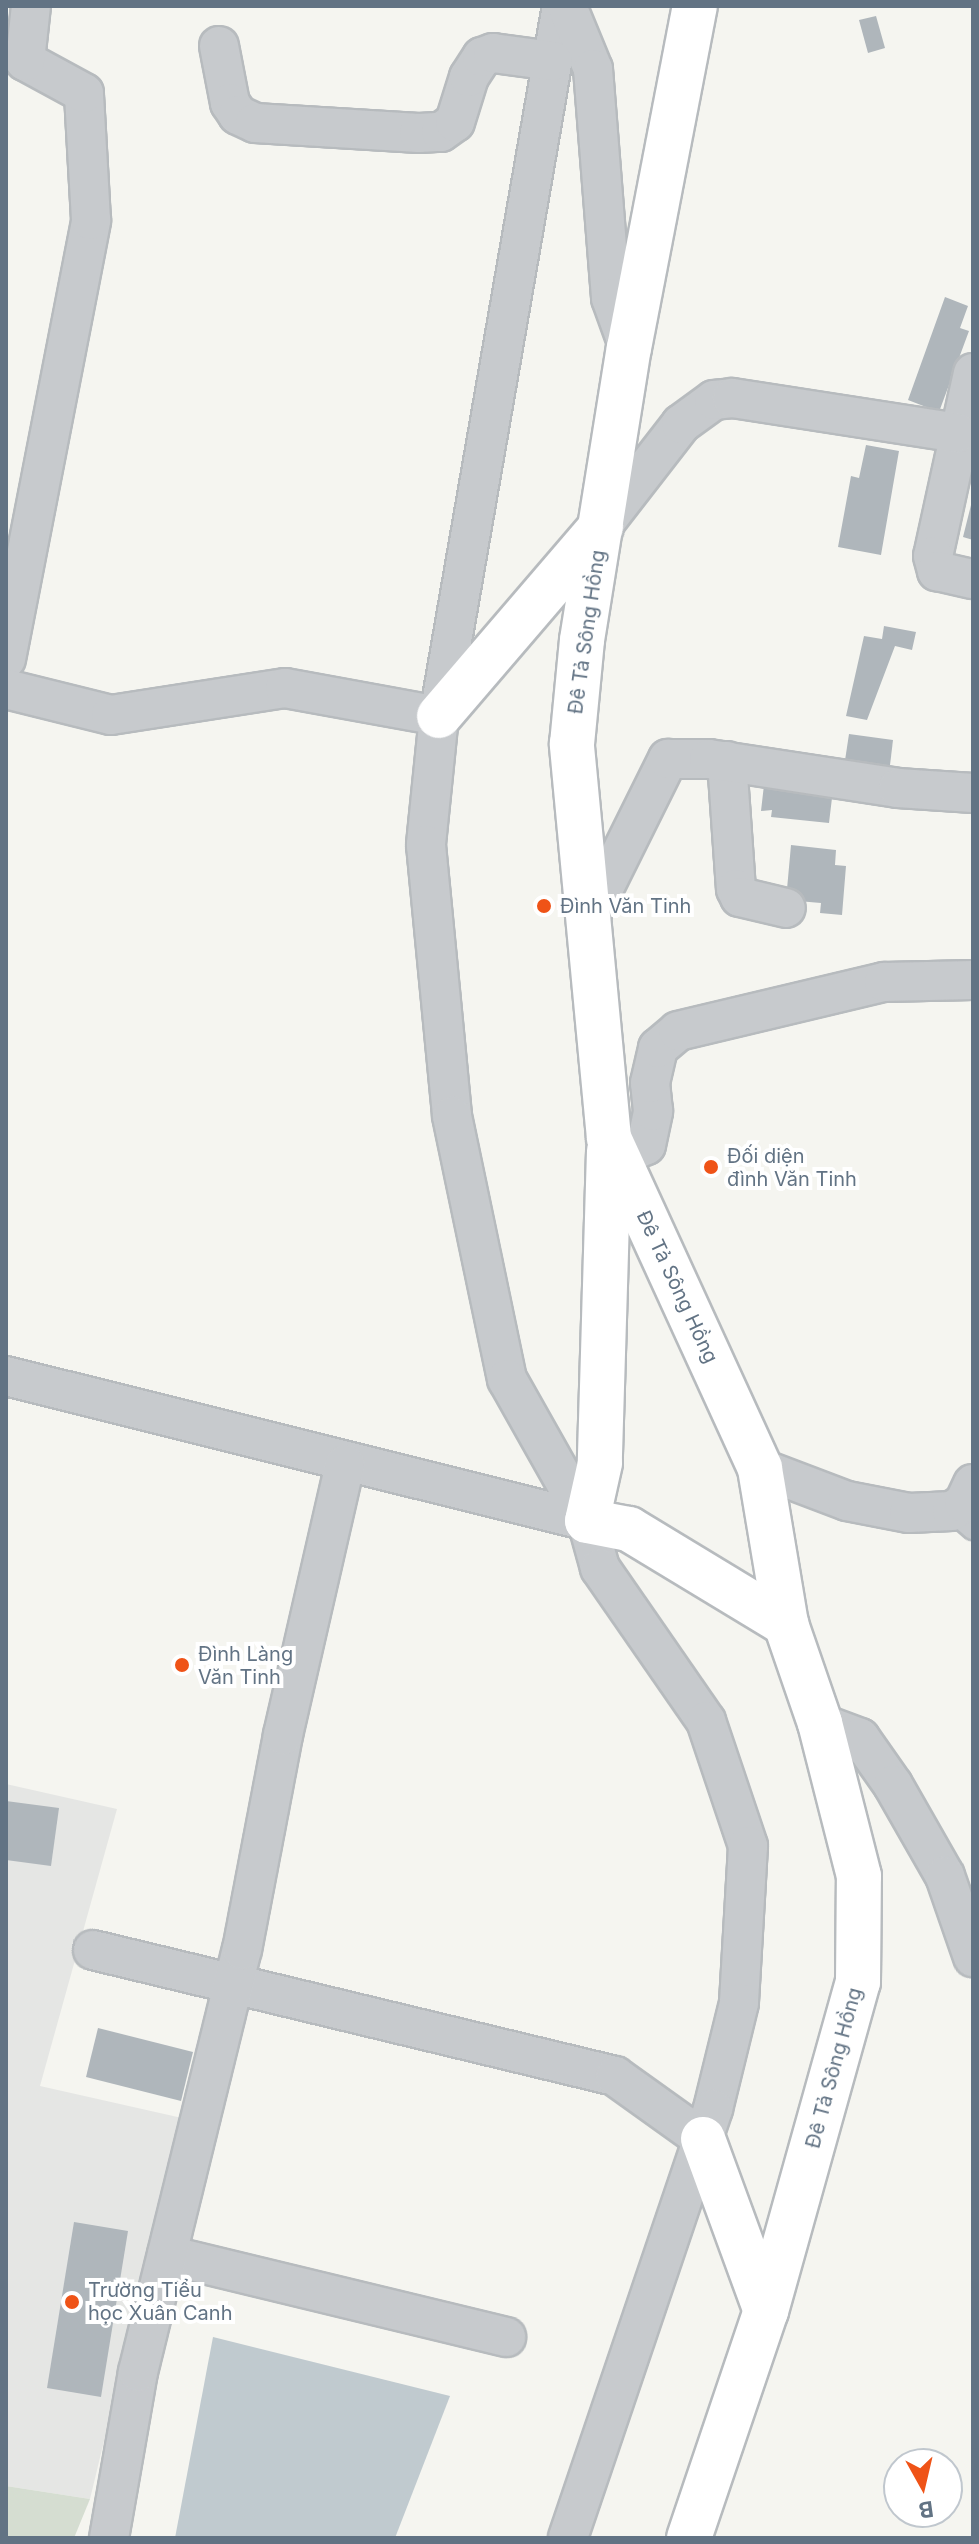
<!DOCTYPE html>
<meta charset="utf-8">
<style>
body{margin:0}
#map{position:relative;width:979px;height:2544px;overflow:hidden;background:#f5f5f0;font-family:Inter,sans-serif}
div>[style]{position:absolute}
.built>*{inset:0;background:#e5e6e4}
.green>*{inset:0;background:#d5ddd1}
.water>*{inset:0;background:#c0cacf}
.building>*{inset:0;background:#afb6bb}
.roads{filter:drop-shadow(2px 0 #b7bbbe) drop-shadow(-2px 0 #b7bbbe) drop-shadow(0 2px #b7bbbe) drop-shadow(0 -2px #b7bbbe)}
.lane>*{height:20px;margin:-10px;padding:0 10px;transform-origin:10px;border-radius:10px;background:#c7cacd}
.street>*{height:38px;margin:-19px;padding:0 19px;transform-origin:19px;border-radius:19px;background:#c7cacd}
.primary>*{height:44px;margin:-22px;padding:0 22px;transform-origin:22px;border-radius:22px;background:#fff}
.dots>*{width:22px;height:22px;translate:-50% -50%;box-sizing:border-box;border:4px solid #fff;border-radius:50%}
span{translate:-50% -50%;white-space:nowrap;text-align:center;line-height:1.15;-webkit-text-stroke:8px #fff;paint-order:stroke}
.street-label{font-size:20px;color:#627384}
.poi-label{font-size:20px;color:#627384}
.left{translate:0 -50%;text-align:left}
.frame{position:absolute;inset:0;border:8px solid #627384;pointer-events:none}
.north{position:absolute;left:883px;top:2448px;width:80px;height:80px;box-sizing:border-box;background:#fff;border:2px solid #c0c7ce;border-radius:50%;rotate:172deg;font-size:22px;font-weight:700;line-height:32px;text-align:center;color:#627384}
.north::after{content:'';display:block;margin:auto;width:28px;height:36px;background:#ef5317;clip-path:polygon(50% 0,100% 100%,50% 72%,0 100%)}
</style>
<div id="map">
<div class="built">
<i style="clip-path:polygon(6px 1784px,117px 1809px,40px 2086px,182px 2118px,90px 2499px,6px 2486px)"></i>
</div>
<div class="green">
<i style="clip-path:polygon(6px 2486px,90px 2499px,74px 2538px,6px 2538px)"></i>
</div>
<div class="water">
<i style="clip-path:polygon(213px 2337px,450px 2396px,395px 2538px,175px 2538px)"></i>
</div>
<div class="building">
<i style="clip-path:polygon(876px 16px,885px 48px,868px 53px,859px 20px)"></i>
<i style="clip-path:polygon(945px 297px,968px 306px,960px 328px,969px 331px,939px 412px,908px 400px)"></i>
<i style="clip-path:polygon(866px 445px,899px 451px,881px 555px,838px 547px,851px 476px,859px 478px)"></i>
<i style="clip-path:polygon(972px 501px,973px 501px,973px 540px,963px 537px)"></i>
<i style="clip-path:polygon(884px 626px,916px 632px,912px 650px,895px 646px,867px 720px,846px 716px,864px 636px,882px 639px)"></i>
<i style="clip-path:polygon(849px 734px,893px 740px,888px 782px,844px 767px)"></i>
<i style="clip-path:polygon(765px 776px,824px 783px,822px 797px,832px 798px,829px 823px,771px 817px,772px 810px,761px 811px)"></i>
<i style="clip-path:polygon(791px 845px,836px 850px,835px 865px,846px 866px,842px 915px,820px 913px,821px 903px,786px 900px)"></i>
<i style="clip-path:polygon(6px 1801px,59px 1808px,51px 1866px,6px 1860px)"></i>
<i style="clip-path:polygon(98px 2028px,193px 2052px,181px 2101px,86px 2077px)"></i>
<i style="clip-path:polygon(74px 2222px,128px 2231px,101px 2397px,47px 2388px)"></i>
</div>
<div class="roads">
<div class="lane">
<i style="left:952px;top:1511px;width:28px;rotate:41deg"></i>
</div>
<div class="street">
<i style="left:562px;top:6px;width:721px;rotate:99.83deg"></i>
<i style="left:439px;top:716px;width:130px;rotate:95.8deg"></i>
<i style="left:426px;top:845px;width:272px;rotate:84.5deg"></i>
<i style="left:452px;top:1116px;width:269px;rotate:78.2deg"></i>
<i style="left:507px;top:1379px;width:163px;rotate:60.6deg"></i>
<i style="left:587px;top:1521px;width:49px;rotate:74.5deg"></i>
<i style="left:600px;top:1568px;width:186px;rotate:55.3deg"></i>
<i style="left:706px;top:1721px;width:132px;rotate:71.4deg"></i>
<i style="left:748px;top:1846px;width:157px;rotate:93.3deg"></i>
<i style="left:739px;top:2003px;width:109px;rotate:103.8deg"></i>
<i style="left:713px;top:2109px;width:453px;rotate:108.7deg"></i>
<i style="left:567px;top:6px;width:68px;rotate:67.6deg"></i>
<i style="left:593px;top:69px;width:230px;rotate:85.5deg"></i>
<i style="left:611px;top:298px;width:53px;rotate:70.2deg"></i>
<i style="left:219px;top:46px;width:58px;rotate:79.1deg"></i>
<i style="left:230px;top:103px;width:14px;rotate:56deg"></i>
<i style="left:238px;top:115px;width:19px;rotate:25deg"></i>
<i style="left:255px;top:123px;width:164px;rotate:3.5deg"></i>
<i style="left:419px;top:133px;width:22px;rotate:-3deg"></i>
<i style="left:441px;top:132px;width:17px;rotate:-36deg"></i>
<i style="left:455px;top:122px;width:47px;rotate:-72.7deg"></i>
<i style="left:469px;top:77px;width:24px;rotate:-57deg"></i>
<i style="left:482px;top:57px;width:12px;rotate:-20deg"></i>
<i style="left:493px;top:53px;width:60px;rotate:7.7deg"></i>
<i style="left:973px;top:373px;width:187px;rotate:102.3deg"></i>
<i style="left:933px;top:556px;width:16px;rotate:75deg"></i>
<i style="left:937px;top:571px;width:37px;rotate:13deg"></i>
<i style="left:602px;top:526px;width:129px;rotate:-52.2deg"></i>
<i style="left:681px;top:424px;width:41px;rotate:-36deg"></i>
<i style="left:714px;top:400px;width:18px;rotate:-6deg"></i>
<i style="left:732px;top:398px;width:228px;rotate:8.8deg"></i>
<i style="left:6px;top:659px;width:447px;rotate:-79deg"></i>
<i style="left:91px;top:220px;width:127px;rotate:-93.2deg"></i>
<i style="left:84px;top:93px;width:67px;rotate:-151.5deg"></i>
<i style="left:25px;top:61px;width:55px;rotate:-83.8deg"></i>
<i style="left:6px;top:689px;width:108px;rotate:13.9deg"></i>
<i style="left:111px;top:715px;width:176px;rotate:-8.8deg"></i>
<i style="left:285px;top:688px;width:157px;rotate:10.3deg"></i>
<i style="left:727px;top:761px;width:128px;rotate:86deg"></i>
<i style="left:736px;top:889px;width:9px;rotate:63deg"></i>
<i style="left:740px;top:897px;width:47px;rotate:13.4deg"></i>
<i style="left:588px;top:920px;width:180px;rotate:-63.6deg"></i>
<i style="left:668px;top:759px;width:41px"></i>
<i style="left:709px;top:759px;width:191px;rotate:8.7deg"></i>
<i style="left:898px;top:788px;width:75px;rotate:3.8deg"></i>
<i style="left:609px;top:1138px;width:26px;rotate:29deg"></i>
<i style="left:632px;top:1151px;width:15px;rotate:-23deg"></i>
<i style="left:646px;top:1145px;width:35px;rotate:-78deg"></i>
<i style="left:653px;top:1111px;width:28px;rotate:-96deg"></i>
<i style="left:650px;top:1083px;width:36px;rotate:-77deg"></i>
<i style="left:658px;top:1048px;width:26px;rotate:-40deg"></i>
<i style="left:678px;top:1031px;width:212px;rotate:-13.4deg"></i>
<i style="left:884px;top:982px;width:89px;rotate:-1.3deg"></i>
<i style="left:6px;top:1376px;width:599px;rotate:14.01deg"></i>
<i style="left:760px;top:1468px;width:93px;rotate:20.8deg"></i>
<i style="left:847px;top:1501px;width:63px;rotate:11deg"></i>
<i style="left:909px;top:1513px;width:43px;rotate:-2.7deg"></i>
<i style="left:952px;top:1511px;width:14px;rotate:-34deg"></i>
<i style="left:964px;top:1503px;width:21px;rotate:-65deg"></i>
<i style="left:820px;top:1723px;width:43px;rotate:20.6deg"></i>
<i style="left:860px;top:1738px;width:57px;rotate:54.9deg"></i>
<i style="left:893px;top:1785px;width:105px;rotate:60.3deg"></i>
<i style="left:945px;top:1876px;width:86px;rotate:70.9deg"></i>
<i style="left:93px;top:1950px;width:537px;rotate:13.57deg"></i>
<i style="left:615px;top:2076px;width:108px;rotate:35.6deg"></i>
<i style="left:167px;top:2255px;width:349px;rotate:13.6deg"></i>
<i style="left:109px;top:2538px;width:169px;rotate:-80.1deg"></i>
<i style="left:138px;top:2372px;width:435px;rotate:-76.2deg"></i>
<i style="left:242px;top:1950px;width:219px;rotate:-79.2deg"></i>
<i style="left:283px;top:1735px;width:278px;rotate:-77.1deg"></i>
</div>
<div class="primary">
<i style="left:439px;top:716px;width:249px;rotate:-49.4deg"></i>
<i style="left:609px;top:1151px;width:312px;rotate:91.7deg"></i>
<i style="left:600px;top:1463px;width:59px;rotate:102.6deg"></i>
<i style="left:587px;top:1521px;width:43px;rotate:10.8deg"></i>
<i style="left:629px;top:1529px;width:184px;rotate:31.2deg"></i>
<i style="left:703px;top:2139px;width:183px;rotate:69.9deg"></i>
<i style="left:689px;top:2538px;width:240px;rotate:-71.3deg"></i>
<i style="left:766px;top:2311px;width:342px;rotate:-74.4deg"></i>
<i style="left:858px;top:1982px;width:106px;rotate:-89.5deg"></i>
<i style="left:859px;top:1876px;width:158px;rotate:-104.3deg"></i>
<i style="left:820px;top:1723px;width:105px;rotate:-109deg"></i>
<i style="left:786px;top:1624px;width:158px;rotate:-99.5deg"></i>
<i style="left:760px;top:1468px;width:363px;rotate:-114.6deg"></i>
<i style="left:609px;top:1138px;width:396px;rotate:-95.4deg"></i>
<i style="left:572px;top:744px;width:104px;rotate:-84.5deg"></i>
<i style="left:582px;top:640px;width:296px;rotate:-80.9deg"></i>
<i style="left:629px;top:348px;width:348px;rotate:-79.1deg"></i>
</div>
</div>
<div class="dots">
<i style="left:544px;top:906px;background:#ef5317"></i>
<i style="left:711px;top:1167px;background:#ef5317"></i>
<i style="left:182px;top:1665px;background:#ef5317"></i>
<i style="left:72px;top:2302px;background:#ef5317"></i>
</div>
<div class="street-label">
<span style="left:587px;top:632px;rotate:-82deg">Đê Tả Sông Hồng</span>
<span style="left:677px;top:1287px;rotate:65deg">Đê Tả Sông Hồng</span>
<span style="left:834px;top:2068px;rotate:-75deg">Đê Tả Sông Hồng</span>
</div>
<div class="poi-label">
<span class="left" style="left:560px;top:906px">Đình Văn Tinh</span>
<span class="left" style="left:727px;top:1168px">Đối diện<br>đình Văn Tinh</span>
<span class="left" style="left:198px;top:1666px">Đình Làng<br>Văn Tinh</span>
<span class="left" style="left:88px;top:2302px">Trường Tiểu<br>học Xuân Canh</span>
</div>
<div class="frame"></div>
<div class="north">B</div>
</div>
